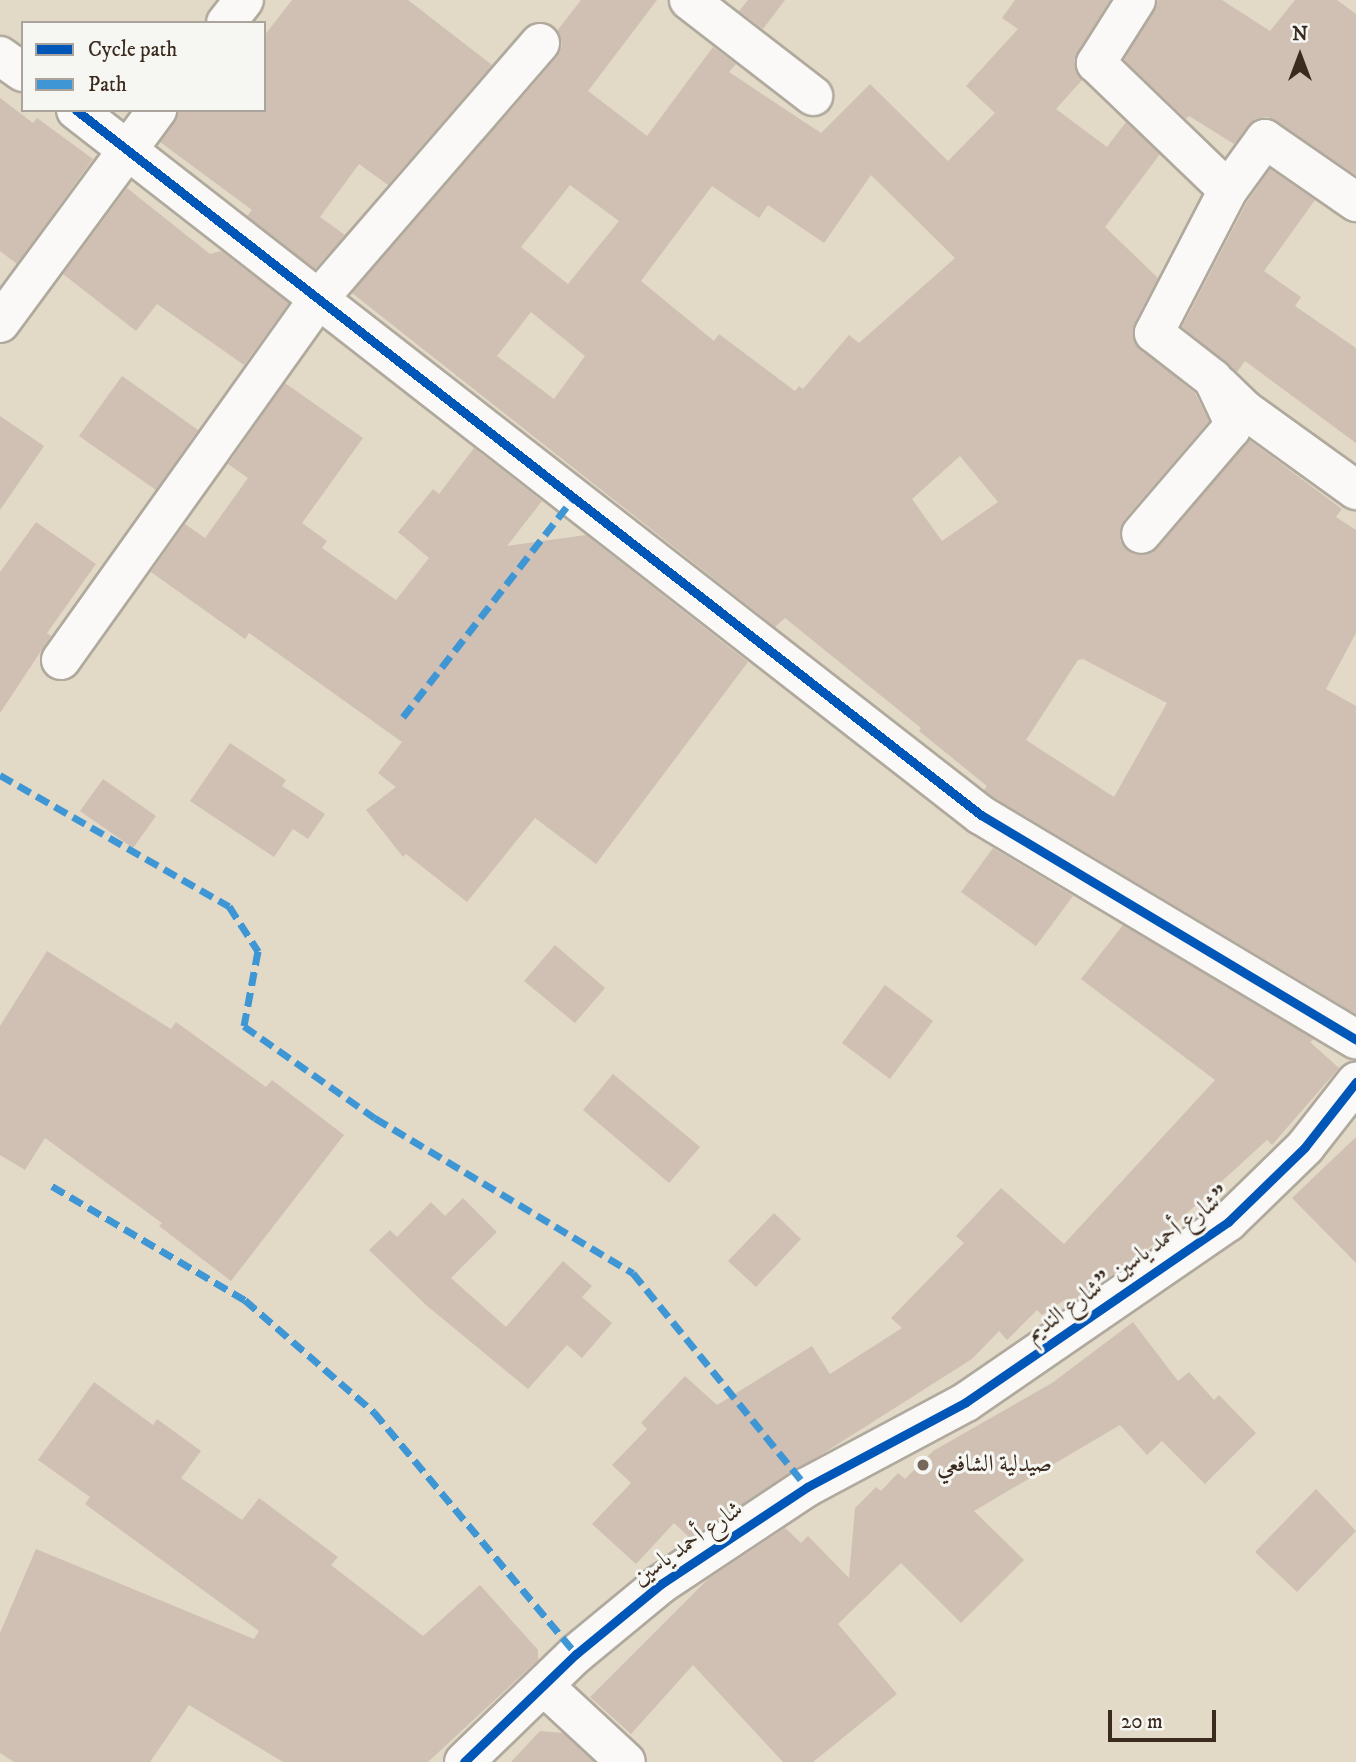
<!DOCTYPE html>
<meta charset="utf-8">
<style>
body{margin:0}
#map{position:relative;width:1356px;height:1762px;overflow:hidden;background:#e2d9c7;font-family:"IM FELL DW Pica",Amiri,serif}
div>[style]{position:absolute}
.building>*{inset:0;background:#d0c0b3}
.roads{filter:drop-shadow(2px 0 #b0a99d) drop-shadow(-2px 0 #b0a99d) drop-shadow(0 2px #b0a99d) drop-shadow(0 -2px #b0a99d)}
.street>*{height:38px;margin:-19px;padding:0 19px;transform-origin:19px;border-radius:19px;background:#fbf9f7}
.quiet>*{height:7px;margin-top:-3.5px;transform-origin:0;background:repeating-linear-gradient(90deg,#3e96d5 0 14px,transparent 0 21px)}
.cycleway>*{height:9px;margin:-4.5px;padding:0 4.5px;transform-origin:4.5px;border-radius:4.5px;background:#0057b8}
.dots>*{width:19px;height:19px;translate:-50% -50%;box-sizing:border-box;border:4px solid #f6f6f2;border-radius:50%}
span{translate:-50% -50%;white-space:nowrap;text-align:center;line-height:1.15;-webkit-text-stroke:6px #f6f6f2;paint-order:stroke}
.street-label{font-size:24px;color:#3b2a1e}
.poi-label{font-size:24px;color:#3b2a1e}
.left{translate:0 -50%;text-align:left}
.legend{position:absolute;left:21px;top:21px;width:245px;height:91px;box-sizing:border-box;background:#f6f6f2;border:2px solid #aba49d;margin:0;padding:9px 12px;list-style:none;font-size:21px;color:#3b2a1e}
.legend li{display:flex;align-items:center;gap:14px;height:35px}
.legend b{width:35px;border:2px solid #aba49d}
.north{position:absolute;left:1265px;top:21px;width:70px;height:70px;-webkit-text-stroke:5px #f6f6f2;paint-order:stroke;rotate:0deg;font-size:19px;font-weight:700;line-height:28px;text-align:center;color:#3b2a1e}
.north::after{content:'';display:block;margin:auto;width:24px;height:32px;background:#3b2a1e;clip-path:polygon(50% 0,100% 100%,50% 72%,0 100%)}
.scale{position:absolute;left:1108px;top:1710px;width:108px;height:32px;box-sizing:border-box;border:4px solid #3b2a1e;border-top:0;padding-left:9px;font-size:21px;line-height:24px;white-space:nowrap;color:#3b2a1e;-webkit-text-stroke:5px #f6f6f2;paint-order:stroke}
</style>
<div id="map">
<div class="building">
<i style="clip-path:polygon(292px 0,408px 0,492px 65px,388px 185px,359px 164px,320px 217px,345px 235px,315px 269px,247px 216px,252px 210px,160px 142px,178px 110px,264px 110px,264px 36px)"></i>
<i style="clip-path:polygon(evenodd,581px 0,657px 0,588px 91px,647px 136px,713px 47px,736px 64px,729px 72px,821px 133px,870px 84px,948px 161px,995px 113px,966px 86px,1018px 29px,1002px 18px,1015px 0,1110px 0,1074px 60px,1082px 80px,1056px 109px,1107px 147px,1126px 122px,1160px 154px,1105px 227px,1158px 278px,1134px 324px,1135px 343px,1195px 393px,1209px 421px,1124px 520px,1120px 541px,1136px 555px,1157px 549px,1249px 440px,1342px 509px,1336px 517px,1356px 530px,1356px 633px,1326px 689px,1356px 706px,1356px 1014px,993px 797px,984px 790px,987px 786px,919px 731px,921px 728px,785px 618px,775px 627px,352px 293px,557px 57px,562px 46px,557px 31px,581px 0,871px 175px,955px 258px,859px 343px,849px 335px,803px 389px,799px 386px,795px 391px,719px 334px,714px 341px,641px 281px,712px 186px,759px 218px,768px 205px,824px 243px,871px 175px,581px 0,570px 185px,619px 221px,568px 284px,521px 247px,570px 185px,581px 0,531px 312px,585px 356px,554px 399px,497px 356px,531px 312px,581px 0,960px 456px,998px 502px,942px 541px,912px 499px,960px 456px,581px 0,1083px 659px,1167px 703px,1114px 797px,1026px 740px,1078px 660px,1083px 659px)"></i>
<i style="clip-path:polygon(748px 0,785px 0,763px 29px,739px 11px)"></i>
<i style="clip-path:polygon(1158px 0,1222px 0,1270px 31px,1295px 0,1337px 0,1356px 14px,1356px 175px,1268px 117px,1255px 119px,1234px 144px,1189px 116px,1186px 119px,1124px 60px)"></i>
<i style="clip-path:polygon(0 98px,33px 123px,37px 118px,93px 159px,17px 264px,0 251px)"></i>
<i style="clip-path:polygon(1270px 169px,1315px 200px,1264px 271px,1301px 297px,1295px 306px,1356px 348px,1356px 443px,1245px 361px,1237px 372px,1182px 327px,1247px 202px)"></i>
<i style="clip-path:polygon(127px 188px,210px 254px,221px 251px,289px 303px,244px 365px,157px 304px,136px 331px,63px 274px)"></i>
<i style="clip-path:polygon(122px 376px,198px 430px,156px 490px,79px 436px)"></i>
<i style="clip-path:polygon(285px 383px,363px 438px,302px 523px,327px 541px,322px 548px,396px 600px,429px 558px,398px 532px,433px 489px,439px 494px,474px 448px,542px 501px,507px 546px,586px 535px,748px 662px,596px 864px,535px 818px,467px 902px,406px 854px,403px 857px,366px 810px,396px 787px,378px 773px,402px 742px,249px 633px,245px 639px,151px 572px,185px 524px,205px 538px,248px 478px,228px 464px)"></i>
<i style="clip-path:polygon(0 416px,44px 446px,0 510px)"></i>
<i style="clip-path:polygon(36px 522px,96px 564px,47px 633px,51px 636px,0 713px,0 572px)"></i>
<i style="clip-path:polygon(230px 743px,286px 780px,282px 786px,325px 814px,308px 839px,293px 829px,274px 857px,190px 801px)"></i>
<i style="clip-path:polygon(103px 779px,156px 816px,133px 848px,80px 811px)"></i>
<i style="clip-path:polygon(993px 848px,1073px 896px,1036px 946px,961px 892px)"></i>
<i style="clip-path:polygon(1123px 925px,1314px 1039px,1310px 1042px,1339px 1068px,1272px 1145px,1267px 1140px,1139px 1257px,1069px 1303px,1066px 1299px,1042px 1315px,1037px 1310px,1007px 1340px,999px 1331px,972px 1359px,690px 1538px,674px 1523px,636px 1564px,592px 1524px,631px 1483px,612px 1465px,647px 1429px,641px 1423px,685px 1376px,717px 1405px,812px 1346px,830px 1374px,902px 1328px,891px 1318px,964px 1243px,956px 1236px,1001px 1188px,1064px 1244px,1215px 1080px,1081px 979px)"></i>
<i style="clip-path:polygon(555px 945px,605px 988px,575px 1023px,524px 981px)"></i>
<i style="clip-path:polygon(47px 951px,171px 1029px,176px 1022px,266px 1087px,272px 1080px,344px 1135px,231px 1281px,159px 1226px,162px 1223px,45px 1138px,25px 1170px,0 1155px,0 1026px)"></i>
<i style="clip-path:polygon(885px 985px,933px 1021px,890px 1079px,842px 1043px)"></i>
<i style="clip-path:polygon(613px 1074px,700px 1147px,669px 1183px,583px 1110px)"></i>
<i style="clip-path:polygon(1356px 1137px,1356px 1263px,1292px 1198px)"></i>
<i style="clip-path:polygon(463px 1198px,497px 1232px,451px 1278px,506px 1327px,563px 1261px,592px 1286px,582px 1297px,612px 1323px,582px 1358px,567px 1345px,528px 1389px,426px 1305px,369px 1250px,390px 1230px,397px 1237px,431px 1202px,445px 1216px)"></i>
<i style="clip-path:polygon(774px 1213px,801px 1239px,756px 1287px,728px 1261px)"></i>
<i style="clip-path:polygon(1133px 1322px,1178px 1381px,1189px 1372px,1214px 1400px,1219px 1395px,1256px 1433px,1205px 1484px,1162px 1441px,1147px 1455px,1120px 1425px,974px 1511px,1024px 1560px,961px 1623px,901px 1563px,838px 1624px,897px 1694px,813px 1762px,783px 1762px,693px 1665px,631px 1734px,590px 1697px,708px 1579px,785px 1528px,801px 1543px,808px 1536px,849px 1578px,855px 1508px,876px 1487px,881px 1491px,898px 1473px,905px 1479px,933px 1451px,1052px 1383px)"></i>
<i style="clip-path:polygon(94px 1382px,153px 1425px,157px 1419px,201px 1451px,181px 1478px,242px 1520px,259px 1498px,338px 1557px,331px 1565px,423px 1636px,480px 1585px,538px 1650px,538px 1660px,428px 1762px,283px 1762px,189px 1705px,150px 1762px,14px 1762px,0 1753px,0 1633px,36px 1549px,254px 1639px,259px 1631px,85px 1504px,90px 1497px,38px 1460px)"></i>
<i style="clip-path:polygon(1316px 1489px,1356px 1531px,1297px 1592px,1255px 1552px)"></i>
<i style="clip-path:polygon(540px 1731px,563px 1733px,594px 1762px,511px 1762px)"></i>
</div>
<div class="roads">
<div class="street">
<i style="left:689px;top:0;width:157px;rotate:37.7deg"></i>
<i style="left:1136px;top:0;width:75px;rotate:122.4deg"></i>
<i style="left:1096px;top:63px;width:183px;rotate:43.9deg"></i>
<i style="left:1228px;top:190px;width:161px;rotate:117.4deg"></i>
<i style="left:1154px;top:333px;width:75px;rotate:37.9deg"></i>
<i style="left:1213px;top:379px;width:42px;rotate:64.7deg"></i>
<i style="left:1231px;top:417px;width:12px;rotate:90deg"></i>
<i style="left:1231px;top:429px;width:138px;rotate:130.6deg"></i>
<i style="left:226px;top:23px;width:29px;rotate:-52deg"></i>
<i style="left:0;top:56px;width:28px;rotate:35deg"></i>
<i style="left:76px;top:110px;width:1147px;rotate:37.92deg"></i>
<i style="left:981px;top:815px;width:437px;rotate:30.9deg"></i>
<i style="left:1228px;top:190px;width:63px;rotate:-54deg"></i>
<i style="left:1265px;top:139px;width:111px;rotate:34.7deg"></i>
<i style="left:0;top:323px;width:265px;rotate:-53.6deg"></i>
<i style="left:1219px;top:385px;width:36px;rotate:44deg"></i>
<i style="left:1245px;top:410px;width:137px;rotate:35.8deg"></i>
<i style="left:61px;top:660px;width:446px;rotate:-54.5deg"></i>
<i style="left:320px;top:297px;width:336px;rotate:-49.1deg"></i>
<i style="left:545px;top:1687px;width:110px;rotate:42.8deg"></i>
<i style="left:464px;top:1762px;width:156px;rotate:-44deg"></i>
<i style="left:576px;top:1654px;width:110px;rotate:-39.5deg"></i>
<i style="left:661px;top:1584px;width:175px;rotate:-33.6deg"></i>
<i style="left:807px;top:1487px;width:180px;rotate:-28.1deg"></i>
<i style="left:966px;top:1402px;width:318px;rotate:-34.5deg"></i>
<i style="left:1228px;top:1222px;width:107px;rotate:-44.2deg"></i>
<i style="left:1305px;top:1147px;width:83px;rotate:-51.9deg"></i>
</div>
</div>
<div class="quiet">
<i style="left:403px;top:717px;width:279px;rotate:-52.1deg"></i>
<i style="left:0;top:775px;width:264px;rotate:29.8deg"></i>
<i style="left:229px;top:906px;width:54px;rotate:57.2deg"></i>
<i style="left:258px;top:951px;width:76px;rotate:100.6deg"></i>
<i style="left:244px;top:1026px;width:160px;rotate:35.1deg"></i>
<i style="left:375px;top:1118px;width:301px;rotate:31deg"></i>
<i style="left:633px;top:1273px;width:276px;rotate:50.9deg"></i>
<i style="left:52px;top:1186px;width:224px;rotate:30.6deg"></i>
<i style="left:245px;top:1300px;width:171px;rotate:41deg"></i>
<i style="left:374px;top:1412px;width:315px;rotate:50.1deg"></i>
</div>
<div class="cycleway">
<i style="left:76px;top:110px;width:1147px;rotate:37.92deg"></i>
<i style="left:981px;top:815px;width:437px;rotate:30.9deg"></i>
<i style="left:464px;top:1762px;width:156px;rotate:-44deg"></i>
<i style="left:576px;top:1654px;width:110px;rotate:-39.5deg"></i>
<i style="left:661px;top:1584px;width:175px;rotate:-33.6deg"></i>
<i style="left:807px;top:1487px;width:180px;rotate:-28.1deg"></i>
<i style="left:966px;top:1402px;width:318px;rotate:-34.5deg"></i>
<i style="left:1228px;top:1222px;width:107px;rotate:-44.2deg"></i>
<i style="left:1305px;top:1147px;width:83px;rotate:-51.9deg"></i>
</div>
<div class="dots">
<i style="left:923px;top:1465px;background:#756759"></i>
</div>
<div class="street-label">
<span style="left:1128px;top:1265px;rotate:-36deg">شارع أحمد ياسين "شارع النديم"</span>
<span style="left:688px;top:1544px;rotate:-35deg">شارع أحمد ياسين</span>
</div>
<div class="poi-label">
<span class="left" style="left:937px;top:1465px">صيدلية الشافعي</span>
</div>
<ul class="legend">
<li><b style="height:9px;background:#0057b8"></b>Cycle path</li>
<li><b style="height:9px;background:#3e96d5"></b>Path</li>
</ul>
<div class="north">N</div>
<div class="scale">20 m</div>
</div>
